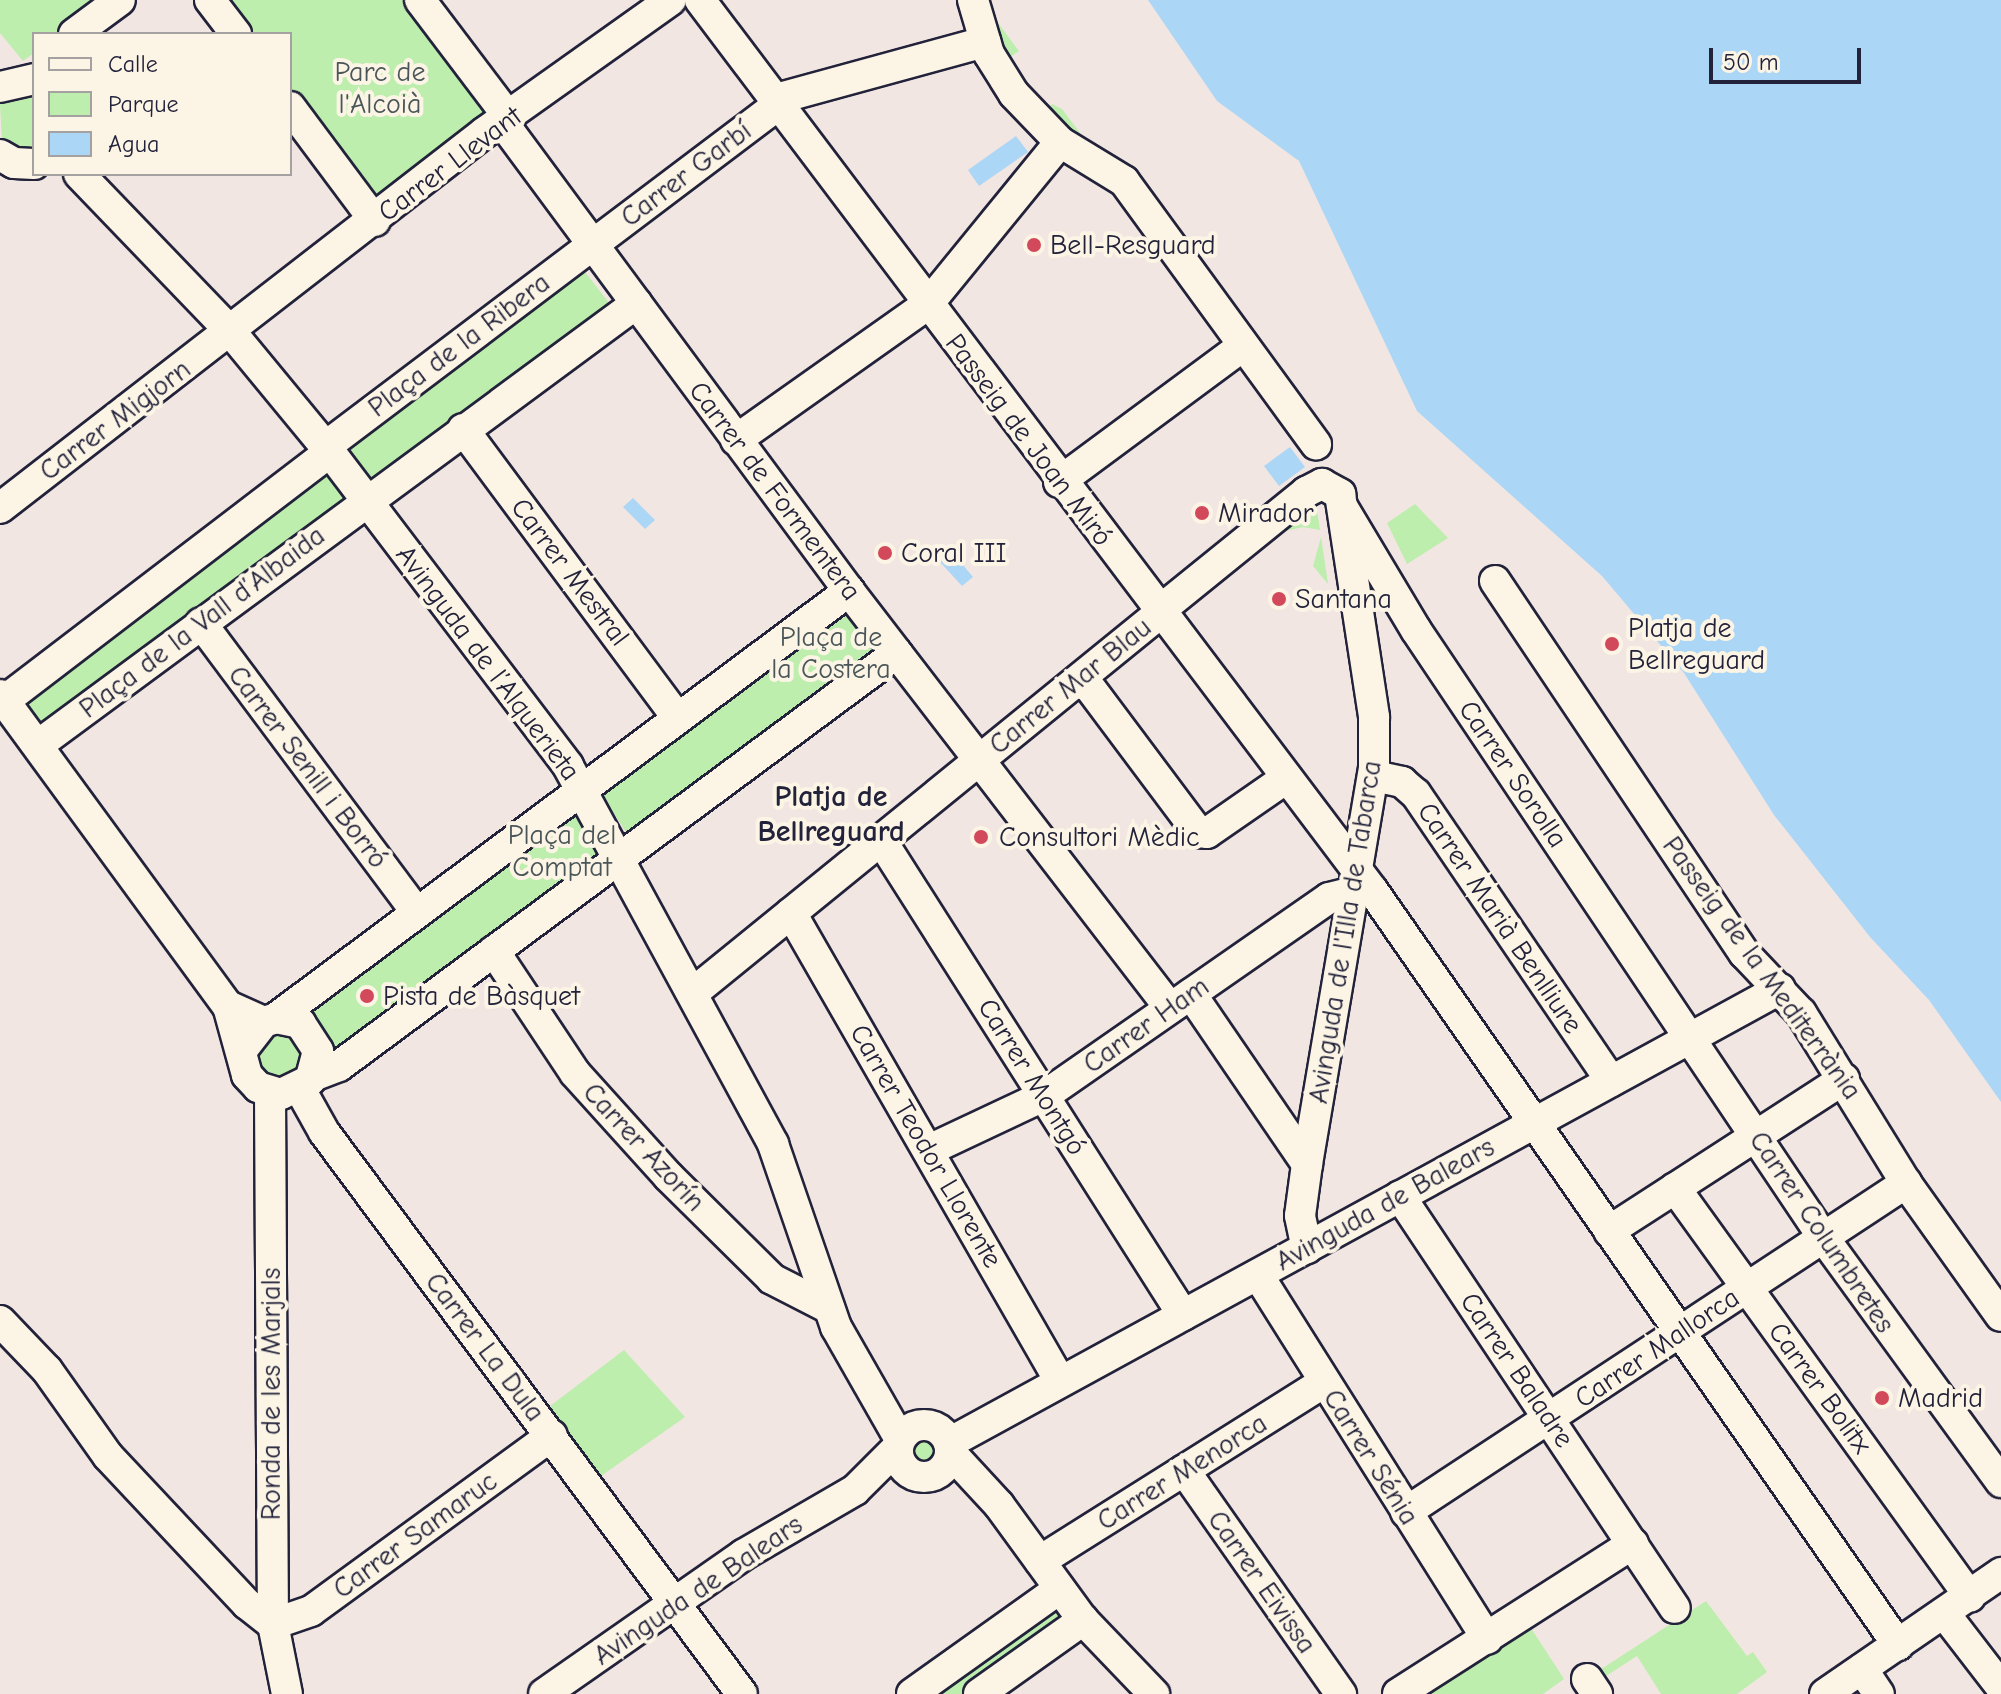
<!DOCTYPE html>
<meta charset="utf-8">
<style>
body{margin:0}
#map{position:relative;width:2001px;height:1694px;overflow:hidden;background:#f2e6e2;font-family:"Comic Neue",sans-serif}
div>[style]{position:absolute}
.green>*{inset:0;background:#bdeeae}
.round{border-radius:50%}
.water>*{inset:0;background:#abd6f6}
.roads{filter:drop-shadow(2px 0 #22223b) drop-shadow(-2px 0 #22223b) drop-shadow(0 2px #22223b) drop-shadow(0 -2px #22223b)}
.minor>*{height:30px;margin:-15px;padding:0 15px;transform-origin:15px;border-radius:15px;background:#fcf5e5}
.minor>.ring{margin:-15px;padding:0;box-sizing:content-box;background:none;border:30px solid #fcf5e5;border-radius:50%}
.dots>*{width:22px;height:22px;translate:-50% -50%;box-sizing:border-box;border:4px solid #fcf5e5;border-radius:50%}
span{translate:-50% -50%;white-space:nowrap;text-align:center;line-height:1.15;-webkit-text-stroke:8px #fcf5e5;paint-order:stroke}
.park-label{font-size:28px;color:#495558}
.street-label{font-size:28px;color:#22223b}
.poi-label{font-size:28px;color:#22223b}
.left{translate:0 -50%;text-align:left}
.neighbourhood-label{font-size:30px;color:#22223b;font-weight:700}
.legend{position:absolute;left:32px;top:32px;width:260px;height:144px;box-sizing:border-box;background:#fcf5e5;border:2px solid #a5a1a1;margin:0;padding:10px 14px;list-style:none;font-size:24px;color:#22223b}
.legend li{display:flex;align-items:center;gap:16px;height:40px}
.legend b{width:40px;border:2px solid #a5a1a1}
.scale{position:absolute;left:1709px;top:48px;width:152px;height:36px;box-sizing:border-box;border:4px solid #22223b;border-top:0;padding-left:10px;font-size:24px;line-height:28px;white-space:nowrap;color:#22223b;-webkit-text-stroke:6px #fcf5e5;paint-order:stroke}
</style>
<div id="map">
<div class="green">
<i style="clip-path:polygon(0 0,105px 0,60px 34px,34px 34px,34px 53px,23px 61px,0 33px)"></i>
<i style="clip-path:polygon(218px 0,410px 0,493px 108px,370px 203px,290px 96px,290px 34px,243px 34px)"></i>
<i style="clip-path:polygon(987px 8px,1019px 51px,1000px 64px)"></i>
<i style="clip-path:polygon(34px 90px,34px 154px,2px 143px,0 104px,7px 96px)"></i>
<i style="clip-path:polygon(1052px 104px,1062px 109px,1089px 145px,1042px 114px)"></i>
<i style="clip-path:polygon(582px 268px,613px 308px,371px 485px,342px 446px)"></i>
<i style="clip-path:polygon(325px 468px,351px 503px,44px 734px,17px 700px)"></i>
<i style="clip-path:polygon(1316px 504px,1320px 530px,1303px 527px,1281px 532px)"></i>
<i style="clip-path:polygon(1415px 504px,1448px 538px,1407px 564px,1387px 523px)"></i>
<i style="clip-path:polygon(1321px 537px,1328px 584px,1313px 566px)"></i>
<i style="clip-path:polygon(846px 605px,883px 652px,629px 837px,598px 788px)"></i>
<i style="clip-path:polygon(576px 802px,608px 856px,327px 1064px,293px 1013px)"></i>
<i class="round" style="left:258px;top:1034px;width:46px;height:46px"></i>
<i style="clip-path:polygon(624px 1350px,685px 1417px,601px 1476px,550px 1406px)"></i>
<i class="round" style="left:908px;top:1434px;width:34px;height:34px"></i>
<i style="clip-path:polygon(1052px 1601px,1069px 1623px,969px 1694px,923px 1694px)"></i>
<i style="clip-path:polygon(1706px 1601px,1747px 1656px,1753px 1652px,1767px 1672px,1737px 1694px,1661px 1694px,1637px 1656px,1597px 1682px,1592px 1675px)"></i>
<i style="clip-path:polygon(1529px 1625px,1564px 1679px,1543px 1694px,1418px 1694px)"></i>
</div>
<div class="water">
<i style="clip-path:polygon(1148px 0,2001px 0,2001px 1102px,1929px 1000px,1870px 937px,1774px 815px,1684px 673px,1602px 576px,1417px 411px,1299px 161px,1217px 101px)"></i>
<i style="clip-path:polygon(1016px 136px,1028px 152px,979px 186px,968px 170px)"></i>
<i style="clip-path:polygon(1290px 447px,1305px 467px,1279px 486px,1264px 466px)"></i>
<i style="clip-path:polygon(633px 498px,655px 520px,645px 529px,623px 507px)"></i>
<i style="clip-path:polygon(952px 552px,973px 577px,962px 586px,940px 562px)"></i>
</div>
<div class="roads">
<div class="minor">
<i style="left:210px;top:0;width:43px;rotate:52.6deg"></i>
<i style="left:420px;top:0;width:149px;rotate:52.9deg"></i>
<i style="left:700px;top:0;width:1117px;rotate:52.94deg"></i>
<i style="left:1373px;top:891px;width:919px;rotate:55.15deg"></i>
<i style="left:973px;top:0;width:56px;rotate:73.5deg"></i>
<i style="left:989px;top:54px;width:47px;rotate:58deg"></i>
<i style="left:1014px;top:94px;width:66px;rotate:46.2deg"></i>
<i style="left:1060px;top:142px;width:75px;rotate:31.4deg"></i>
<i style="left:1124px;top:181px;width:326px;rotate:53.9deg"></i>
<i style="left:74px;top:34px;width:57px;rotate:-36.5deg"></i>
<i style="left:0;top:87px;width:35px;rotate:-13deg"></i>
<i style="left:776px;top:99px;width:217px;rotate:-15.3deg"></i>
<i style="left:290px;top:107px;width:142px;rotate:53.3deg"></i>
<i style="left:503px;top:123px;width:582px;rotate:53.52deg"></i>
<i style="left:849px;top:591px;width:526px;rotate:52.41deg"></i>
<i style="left:0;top:155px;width:16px;rotate:30deg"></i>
<i style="left:14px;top:163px;width:20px;rotate:3deg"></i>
<i style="left:79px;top:174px;width:219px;rotate:46.1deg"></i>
<i style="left:231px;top:332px;width:156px;rotate:50.5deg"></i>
<i style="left:330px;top:452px;width:394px;rotate:52.8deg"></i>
<i style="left:568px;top:766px;width:430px;rotate:61.5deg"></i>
<i style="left:773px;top:1144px;width:194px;rotate:71deg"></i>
<i style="left:836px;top:1327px;width:129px;rotate:60.3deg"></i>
<i style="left:463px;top:429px;width:357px;rotate:53.4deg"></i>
<i style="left:736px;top:440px;width:235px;rotate:-35.3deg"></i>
<i style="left:928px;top:304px;width:209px;rotate:-50.8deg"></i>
<i style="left:325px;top:447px;width:569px;rotate:-37.07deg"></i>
<i style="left:1059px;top:482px;width:229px;rotate:-36.5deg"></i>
<i style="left:0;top:508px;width:614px;rotate:-37.78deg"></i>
<i style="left:485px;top:132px;width:228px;rotate:-35.4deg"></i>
<i style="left:1343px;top:508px;width:142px;rotate:59.1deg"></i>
<i style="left:1416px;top:630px;width:731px;rotate:56.16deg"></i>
<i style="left:1823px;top:1237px;width:303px;rotate:54deg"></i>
<i style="left:1495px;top:581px;width:448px;rotate:56.2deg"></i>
<i style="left:1744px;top:953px;width:83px;rotate:46.5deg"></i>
<i style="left:1801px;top:1013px;width:200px;rotate:58.3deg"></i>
<i style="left:1906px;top:1183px;width:163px;rotate:54.5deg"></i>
<i style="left:1158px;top:612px;width:191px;rotate:-39deg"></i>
<i style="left:1306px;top:492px;width:18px;rotate:-27deg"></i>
<i style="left:1322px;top:484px;width:21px;rotate:29deg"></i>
<i style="left:1340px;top:494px;width:226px;rotate:81.3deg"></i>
<i style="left:1374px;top:717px;width:51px;rotate:90deg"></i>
<i style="left:1374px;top:768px;width:402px;rotate:99.6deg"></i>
<i style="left:1307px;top:1164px;width:52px;rotate:97.7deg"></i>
<i style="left:1300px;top:1216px;width:33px;rotate:78deg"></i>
<i style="left:201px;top:623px;width:359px;rotate:53.3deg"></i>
<i style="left:1082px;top:677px;width:194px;rotate:53.2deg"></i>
<i style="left:1198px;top:832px;width:9px;rotate:6deg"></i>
<i style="left:1207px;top:833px;width:95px;rotate:-34.7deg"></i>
<i style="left:0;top:695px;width:386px;rotate:53.8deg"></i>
<i style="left:4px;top:701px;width:410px;rotate:-37.4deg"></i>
<i style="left:38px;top:745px;width:744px;rotate:-36.42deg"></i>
<i style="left:1374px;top:776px;width:29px;rotate:12deg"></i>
<i style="left:1402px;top:782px;width:18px;rotate:41deg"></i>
<i style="left:1416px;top:794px;width:347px;rotate:55.8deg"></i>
<i style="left:881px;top:840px;width:563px;rotate:57.55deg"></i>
<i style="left:791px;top:913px;width:540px;rotate:60.11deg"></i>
<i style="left:494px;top:951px;width:146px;rotate:56.4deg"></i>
<i style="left:575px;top:1073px;width:139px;rotate:47.9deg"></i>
<i style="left:668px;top:1176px;width:146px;rotate:44.7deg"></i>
<i style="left:772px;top:1279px;width:64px;rotate:27deg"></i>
<i style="left:694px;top:992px;width:599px;rotate:-39.11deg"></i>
<i style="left:1191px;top:994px;width:206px;rotate:55.7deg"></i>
<i style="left:276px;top:1018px;width:715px;rotate:-36.69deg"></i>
<i style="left:242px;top:1050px;width:36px;rotate:-52deg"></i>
<i style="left:264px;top:1022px;width:13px;rotate:-18deg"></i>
<i style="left:276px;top:1018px;width:25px;rotate:12deg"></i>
<i style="left:300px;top:1023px;width:33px;rotate:57deg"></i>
<i style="left:318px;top:1051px;width:30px;rotate:105deg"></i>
<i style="left:310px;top:1080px;width:32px;rotate:154deg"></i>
<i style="left:281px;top:1094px;width:24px;rotate:-163deg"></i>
<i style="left:258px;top:1087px;width:16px;rotate:-133deg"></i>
<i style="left:247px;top:1075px;width:72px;rotate:-105.4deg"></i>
<i style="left:228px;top:1006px;width:39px;rotate:24deg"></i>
<i style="left:313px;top:1076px;width:28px;rotate:-21deg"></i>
<i style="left:339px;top:1066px;width:694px;rotate:-36.51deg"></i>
<i style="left:300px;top:1089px;width:49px;rotate:60.8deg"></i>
<i style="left:324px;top:1132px;width:700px;rotate:53.36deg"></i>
<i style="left:270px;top:1093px;width:531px;rotate:89.68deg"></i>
<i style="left:273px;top:1624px;width:71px;rotate:78.7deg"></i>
<i style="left:929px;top:1150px;width:127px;rotate:-25.2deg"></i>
<i style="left:1044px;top:1096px;width:347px;rotate:-34.8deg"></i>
<i style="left:1329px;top:898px;width:29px;rotate:-14deg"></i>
<i style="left:1675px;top:1188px;width:504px;rotate:54.2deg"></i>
<i style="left:1400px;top:1196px;width:495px;rotate:56.3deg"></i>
<i style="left:1609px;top:1231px;width:280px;rotate:-32.9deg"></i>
<i style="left:1258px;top:1275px;width:430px;rotate:57.8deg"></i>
<i style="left:0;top:1321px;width:68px;rotate:46.2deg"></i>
<i style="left:47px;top:1370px;width:105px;rotate:54.7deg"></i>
<i style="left:108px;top:1456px;width:203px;rotate:46.8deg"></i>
<i style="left:247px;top:1604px;width:33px;rotate:38deg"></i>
<i style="left:273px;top:1624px;width:40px;rotate:-18.9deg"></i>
<i style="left:311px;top:1611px;width:298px;rotate:-36.1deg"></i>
<i class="ring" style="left:898px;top:1425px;width:22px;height:22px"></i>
<i style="left:949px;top:1443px;width:947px;rotate:-28.65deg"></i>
<i style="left:950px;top:1452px;width:72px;rotate:47.2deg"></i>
<i style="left:999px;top:1505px;width:142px;rotate:53.9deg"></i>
<i style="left:1083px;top:1620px;width:103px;rotate:46.2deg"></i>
<i style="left:1184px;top:1470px;width:274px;rotate:55deg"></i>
<i style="left:1406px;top:1512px;width:599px;rotate:-33.34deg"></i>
<i style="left:1040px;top:1561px;width:336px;rotate:-32.2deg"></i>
<i style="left:1944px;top:1613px;width:93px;rotate:52.4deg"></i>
<i style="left:1862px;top:1669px;width:30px;rotate:56deg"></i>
<i style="left:1587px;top:1679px;width:18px;rotate:56deg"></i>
<i style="left:544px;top:1694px;width:243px;rotate:-34.9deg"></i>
<i style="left:743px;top:1555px;width:129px;rotate:-30.1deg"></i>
<i style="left:855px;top:1490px;width:59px;rotate:-45deg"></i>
<i style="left:912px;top:1694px;width:181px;rotate:-35.5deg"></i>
<i style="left:979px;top:1694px;width:128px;rotate:-35.4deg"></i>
<i style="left:1398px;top:1694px;width:279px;rotate:-32.6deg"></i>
<i style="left:1825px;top:1694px;width:214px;rotate:-34.5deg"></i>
</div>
</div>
<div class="dots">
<i style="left:1034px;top:245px;background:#d1495b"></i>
<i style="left:1202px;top:513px;background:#d1495b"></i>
<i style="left:885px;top:553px;background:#d1495b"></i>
<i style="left:1279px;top:599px;background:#d1495b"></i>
<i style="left:1612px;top:644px;background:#d1495b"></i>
<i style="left:981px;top:837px;background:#d1495b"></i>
<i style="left:367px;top:996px;background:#d1495b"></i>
<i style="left:1882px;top:1398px;background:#d1495b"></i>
</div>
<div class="park-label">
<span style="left:380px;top:88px">Parc de<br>l'Alcoià</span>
<span style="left:831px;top:653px">Plaça de<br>la Costera</span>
<span style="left:562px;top:851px">Plaça del<br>Comptat</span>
</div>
<div class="street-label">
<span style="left:450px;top:164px;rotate:-37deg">Carrer Llevant</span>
<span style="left:686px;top:174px;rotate:-37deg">Carrer Garbí</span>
<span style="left:459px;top:345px;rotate:-37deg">Plaça de la Ribera</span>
<span style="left:115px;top:420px;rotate:-37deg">Carrer Migjorn</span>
<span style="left:1029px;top:440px;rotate:53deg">Passeig de Joan Miró</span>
<span style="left:775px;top:491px;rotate:53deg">Carrer de Formentera</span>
<span style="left:570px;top:572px;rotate:53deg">Carrer Mestral</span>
<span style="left:202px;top:622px;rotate:-37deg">Plaça de la Vall d’Albaida</span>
<span style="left:488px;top:663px;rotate:53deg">Avinguda de l’Alquerieta</span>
<span style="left:1070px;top:686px;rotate:-39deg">Carrer Mar Blau</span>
<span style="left:308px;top:767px;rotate:53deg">Carrer Senill i Borró</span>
<span style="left:1513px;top:774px;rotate:56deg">Carrer Sorolla</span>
<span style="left:1500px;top:918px;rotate:56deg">Carrer Marià Benlliure</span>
<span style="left:1345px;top:932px;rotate:-81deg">Avinguda de l'Illa de Tabarca</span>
<span style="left:1762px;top:968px;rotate:54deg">Passeig de la Mediterrània</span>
<span style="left:1146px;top:1025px;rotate:-35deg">Carrer Ham</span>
<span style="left:1032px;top:1077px;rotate:58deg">Carrer Montgó</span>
<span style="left:926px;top:1146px;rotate:60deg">Carrer Teodor Llorente</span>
<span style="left:644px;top:1147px;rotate:47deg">Carrer Azorín</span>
<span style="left:1385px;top:1204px;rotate:-29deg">Avinguda de Balears</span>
<span style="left:1822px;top:1232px;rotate:56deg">Carrer Columbretes</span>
<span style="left:485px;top:1347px;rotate:53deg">Carrer La Dula</span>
<span style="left:1657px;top:1348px;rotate:-34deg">Carrer Mallorca</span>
<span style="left:1517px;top:1370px;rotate:56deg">Carrer Baladre</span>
<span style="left:1820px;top:1388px;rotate:54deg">Carrer Bolitx</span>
<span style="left:271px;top:1394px;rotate:-90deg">Ronda de les Marjals</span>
<span style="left:1371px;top:1457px;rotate:58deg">Carrer Sénia</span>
<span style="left:1182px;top:1472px;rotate:-32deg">Carrer Menorca</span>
<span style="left:415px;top:1535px;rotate:-36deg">Carrer Samaruc</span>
<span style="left:1262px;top:1582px;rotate:55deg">Carrer Eivissa</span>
<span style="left:698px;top:1590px;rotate:-34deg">Avinguda de Balears</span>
</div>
<div class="poi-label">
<span class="left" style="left:1050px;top:245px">Bell-Resguard</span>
<span class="left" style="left:1218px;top:513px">Mirador</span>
<span class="left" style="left:901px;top:553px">Coral III</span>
<span class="left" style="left:1295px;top:599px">Santana</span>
<span class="left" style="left:1628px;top:644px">Platja de<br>Bellreguard</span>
<span class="left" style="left:999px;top:837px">Consultori Mèdic</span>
<span class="left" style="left:383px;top:996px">Pista de Bàsquet</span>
<span class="left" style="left:1898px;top:1398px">Madrid</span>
</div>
<div class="neighbourhood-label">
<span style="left:831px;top:814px">Platja de<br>Bellreguard</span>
</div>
<ul class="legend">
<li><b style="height:10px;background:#fcf5e5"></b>Calle</li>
<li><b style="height:22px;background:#bdeeae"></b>Parque</li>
<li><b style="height:22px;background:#abd6f6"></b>Agua</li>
</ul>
<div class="scale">50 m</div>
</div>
